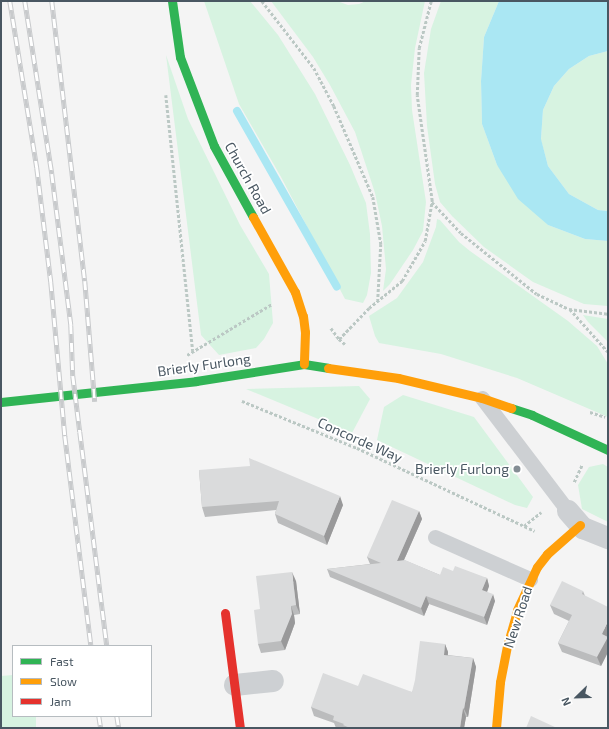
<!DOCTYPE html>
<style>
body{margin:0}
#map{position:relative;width:609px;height:729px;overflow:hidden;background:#f4f4f4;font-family:"Exo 2",sans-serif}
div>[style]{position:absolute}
.green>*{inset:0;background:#d7f3e1}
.water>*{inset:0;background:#aae7f3}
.stream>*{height:8px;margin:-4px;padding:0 4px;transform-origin:4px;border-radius:4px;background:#aae7f3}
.path>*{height:2.5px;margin-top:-1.25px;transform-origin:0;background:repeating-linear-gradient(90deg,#bbc8c4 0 3px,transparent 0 5px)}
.lane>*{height:15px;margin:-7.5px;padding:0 7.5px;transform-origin:7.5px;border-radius:7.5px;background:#cdd0d3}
.street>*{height:22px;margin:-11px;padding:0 11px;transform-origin:11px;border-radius:11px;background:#cdd0d3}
.fast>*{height:9px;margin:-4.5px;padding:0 4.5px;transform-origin:4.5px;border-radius:4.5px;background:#30b455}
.slow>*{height:9px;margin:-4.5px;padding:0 4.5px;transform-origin:4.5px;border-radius:4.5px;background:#ff9f0a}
.jam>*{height:9px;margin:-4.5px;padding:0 4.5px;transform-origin:4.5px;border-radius:4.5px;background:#e5322d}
.rail>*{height:4.5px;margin-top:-2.25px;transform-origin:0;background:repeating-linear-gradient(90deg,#fff 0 9px,#c8cacc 0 18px);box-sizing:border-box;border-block:1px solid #c8cacc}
.wall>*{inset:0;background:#bbbcbd}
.shaded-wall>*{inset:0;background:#99999a}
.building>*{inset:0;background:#dadbdc}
.dots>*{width:11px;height:11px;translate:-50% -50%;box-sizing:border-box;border:2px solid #fff;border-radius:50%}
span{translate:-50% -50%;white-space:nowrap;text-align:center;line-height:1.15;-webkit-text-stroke:3.5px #fff;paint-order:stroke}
.street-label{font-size:14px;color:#495762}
.poi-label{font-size:14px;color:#495762}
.right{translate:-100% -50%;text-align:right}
.frame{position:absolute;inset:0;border:2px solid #495762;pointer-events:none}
.legend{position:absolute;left:12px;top:645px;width:140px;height:72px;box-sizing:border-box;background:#fff;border:1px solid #b6bcc0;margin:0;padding:5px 7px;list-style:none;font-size:12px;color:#495762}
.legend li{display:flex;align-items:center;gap:8px;height:20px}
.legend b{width:20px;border:1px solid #b6bcc0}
.north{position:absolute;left:557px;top:677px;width:40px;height:40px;-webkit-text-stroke:3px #fff;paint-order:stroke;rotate:247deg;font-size:11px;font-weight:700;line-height:16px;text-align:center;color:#495762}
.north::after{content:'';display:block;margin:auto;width:14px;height:18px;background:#495762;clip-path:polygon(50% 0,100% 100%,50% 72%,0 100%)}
</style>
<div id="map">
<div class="green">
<i style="clip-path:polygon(204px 1px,250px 1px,278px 35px,315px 94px,350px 165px,366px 203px,370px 234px,371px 273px,367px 295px,363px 303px,345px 299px,281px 177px,239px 104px)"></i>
<i style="clip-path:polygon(271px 1px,337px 1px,348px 5px,359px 4px,366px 1px,425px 1px,415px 48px,411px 85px,412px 110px,426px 202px,423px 231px,413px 250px,390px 284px,383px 291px,386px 269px,382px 226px,375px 193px,355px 132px,330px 85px,313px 57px)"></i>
<i style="clip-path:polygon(441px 1px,499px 1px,484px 37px,481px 81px,482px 124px,497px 165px,548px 225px,585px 239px,608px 241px,608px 306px,584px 304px,533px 282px,484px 247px,452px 216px,440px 202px,435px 184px,427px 126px,424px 73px,431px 29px)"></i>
<i style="clip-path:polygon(608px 51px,608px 211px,598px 210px,569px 194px,548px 166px,541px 140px,543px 110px,554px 86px,569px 69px,589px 56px)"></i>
<i style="clip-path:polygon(166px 55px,188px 119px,240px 225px,269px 274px,273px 323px,264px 339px,256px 348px,219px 355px,201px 335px)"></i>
<i style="clip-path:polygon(437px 219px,440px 220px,459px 242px,470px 251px,568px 321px,597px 346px,608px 364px,608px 417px,517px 378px,441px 354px,379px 343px,375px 336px,369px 316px,397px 298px,423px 262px,436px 227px)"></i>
<i style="clip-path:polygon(583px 315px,608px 319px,608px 342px,588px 322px)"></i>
<i style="clip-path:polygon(359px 386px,370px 399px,352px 433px,246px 389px)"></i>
<i style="clip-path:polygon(403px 395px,474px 417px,533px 497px,527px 508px,515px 505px,377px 440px,384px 407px)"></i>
<i style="clip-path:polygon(603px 464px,608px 467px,608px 522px,582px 509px,578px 485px,589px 467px)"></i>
<i style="clip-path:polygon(13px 675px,13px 716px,36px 716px,36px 728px,1px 728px,1px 676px)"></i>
</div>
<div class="water">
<i style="clip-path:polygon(499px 1px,608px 1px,608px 51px,589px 56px,569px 69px,554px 86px,543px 110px,541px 139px,548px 166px,569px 194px,598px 210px,608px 211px,608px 241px,585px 239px,548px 225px,518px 199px,497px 165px,482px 124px,481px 81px,484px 37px)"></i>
</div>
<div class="stream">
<i style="left:237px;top:111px;width:202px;rotate:60.4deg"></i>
</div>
<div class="path">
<i style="left:262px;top:1px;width:85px;rotate:52.2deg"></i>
<i style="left:314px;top:68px;width:43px;rotate:62.2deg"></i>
<i style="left:334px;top:106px;width:99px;rotate:66.8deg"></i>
<i style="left:373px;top:197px;width:48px;rotate:80.3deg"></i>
<i style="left:381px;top:244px;width:56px;rotate:93.1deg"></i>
<i style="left:166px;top:95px;width:257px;rotate:84deg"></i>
<i style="left:432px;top:202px;width:42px;rotate:46.9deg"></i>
<i style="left:461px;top:233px;width:97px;rotate:38.8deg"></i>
<i style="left:537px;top:294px;width:35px;rotate:25deg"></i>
<i style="left:569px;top:309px;width:39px;rotate:7deg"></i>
<i style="left:570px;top:309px;width:57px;rotate:48.5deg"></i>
<i style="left:331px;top:328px;width:14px;rotate:54deg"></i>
<i style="left:339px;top:339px;width:8px;rotate:40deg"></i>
<i style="left:339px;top:339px;width:43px;rotate:-45.9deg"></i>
<i style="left:369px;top:308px;width:43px;rotate:-39.3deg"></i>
<i style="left:402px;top:281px;width:46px;rotate:-60.1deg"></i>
<i style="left:425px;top:241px;width:41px;rotate:-80.1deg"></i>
<i style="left:432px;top:201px;width:107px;rotate:-98.1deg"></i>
<i style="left:417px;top:95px;width:47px;rotate:-87.6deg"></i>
<i style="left:419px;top:48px;width:49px;rotate:-75.7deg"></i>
<i style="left:187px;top:355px;width:99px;rotate:-31deg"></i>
<i style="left:242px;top:401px;width:124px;rotate:22.2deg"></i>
<i style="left:357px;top:448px;width:196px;rotate:25deg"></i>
<i style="left:590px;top:412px;width:16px;rotate:18deg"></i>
<i style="left:574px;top:482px;width:19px;rotate:-65deg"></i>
<i style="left:524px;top:526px;width:22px;rotate:-39deg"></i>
</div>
<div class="lane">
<i style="left:482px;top:398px;width:142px;rotate:52.7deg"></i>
<i style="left:435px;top:537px;width:104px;rotate:23.9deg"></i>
</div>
<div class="street">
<i style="left:568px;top:511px;width:23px;rotate:49deg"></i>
<i style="left:583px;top:528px;width:27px;rotate:22deg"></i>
<i style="left:235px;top:685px;width:38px;rotate:-6deg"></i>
</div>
<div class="fast">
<i style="left:172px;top:1px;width:57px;rotate:81.9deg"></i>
<i style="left:180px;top:57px;width:95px;rotate:69.1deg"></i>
<i style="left:214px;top:146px;width:81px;rotate:61.2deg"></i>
<i style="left:1px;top:402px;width:196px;rotate:-6.1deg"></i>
<i style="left:196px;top:381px;width:109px;rotate:-8.9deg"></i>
<i style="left:304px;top:364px;width:24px;rotate:9deg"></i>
<i style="left:511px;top:408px;width:22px;rotate:18deg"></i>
<i style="left:532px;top:415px;width:84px;rotate:24.7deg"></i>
</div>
<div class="slow">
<i style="left:253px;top:217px;width:86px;rotate:60.8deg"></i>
<i style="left:295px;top:292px;width:25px;rotate:72deg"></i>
<i style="left:303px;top:316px;width:16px;rotate:83deg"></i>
<i style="left:305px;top:332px;width:32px;rotate:92deg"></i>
<i style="left:328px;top:368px;width:71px;rotate:8.1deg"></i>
<i style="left:398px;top:378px;width:86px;rotate:13.4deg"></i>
<i style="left:482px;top:398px;width:31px;rotate:19deg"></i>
<i style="left:496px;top:728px;width:46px;rotate:-85deg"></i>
<i style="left:500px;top:682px;width:37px;rotate:-79deg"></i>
<i style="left:507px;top:646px;width:37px;rotate:-74deg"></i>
<i style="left:517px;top:610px;width:47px;rotate:-65.1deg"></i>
<i style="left:537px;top:567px;width:16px;rotate:-52deg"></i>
<i style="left:547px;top:554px;width:44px;rotate:-41.3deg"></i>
</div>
<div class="jam">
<i style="left:225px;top:613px;width:116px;rotate:82.6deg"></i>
</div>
<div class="rail">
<i style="left:10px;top:1px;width:169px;rotate:80.8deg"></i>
<i style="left:37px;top:168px;width:115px;rotate:83deg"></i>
<i style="left:51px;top:282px;width:155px;rotate:84.8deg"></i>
<i style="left:65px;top:436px;width:212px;rotate:82.9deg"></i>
<i style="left:25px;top:1px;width:175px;rotate:81.1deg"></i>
<i style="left:52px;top:174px;width:152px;rotate:82.8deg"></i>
<i style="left:71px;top:325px;width:51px;rotate:87.8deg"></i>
<i style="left:73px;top:376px;width:56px;rotate:82.9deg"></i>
<i style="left:80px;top:432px;width:216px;rotate:82.8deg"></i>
<i style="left:52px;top:1px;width:282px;rotate:83.3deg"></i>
<i style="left:85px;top:281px;width:121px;rotate:85.3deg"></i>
<i style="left:99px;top:716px;width:12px;rotate:81deg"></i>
<i style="left:117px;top:716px;width:12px;rotate:81deg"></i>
</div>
<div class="wall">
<i style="clip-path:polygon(199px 470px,343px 505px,327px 545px,278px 523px,275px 514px,276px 510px,205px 517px,202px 507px)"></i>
<i style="clip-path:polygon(419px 511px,422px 519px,404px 560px,440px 575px,453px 571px,487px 578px,489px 586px,487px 592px,495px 601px,487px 625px,429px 604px,424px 616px,330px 577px,327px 569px,370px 564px,367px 557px)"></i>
<i style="clip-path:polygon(296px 581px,300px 614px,294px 615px,295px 623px,285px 650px,261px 653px,258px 644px,260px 609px)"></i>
<i style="clip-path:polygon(583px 591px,585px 596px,608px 638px,608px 652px,601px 666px,562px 652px,558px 643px,569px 621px,554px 614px,550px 605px)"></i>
<i style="clip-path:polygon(445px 644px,448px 652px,448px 655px,473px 658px,476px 667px,468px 717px,466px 717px,464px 728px,336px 728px,334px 723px,314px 716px,311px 707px,358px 686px,412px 692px)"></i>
</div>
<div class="shaded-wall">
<i style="clip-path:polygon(340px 496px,343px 505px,327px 545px,324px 536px)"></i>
<i style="clip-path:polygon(419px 511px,422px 519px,400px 569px,397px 561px)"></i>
<i style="clip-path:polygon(292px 572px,296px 581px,300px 614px,296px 605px)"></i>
<i style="clip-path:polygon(487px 578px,489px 586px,485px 598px,482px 590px)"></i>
<i style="clip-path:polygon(493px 594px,495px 601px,487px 625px,484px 617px)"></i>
<i style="clip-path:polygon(426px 596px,429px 604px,424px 616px,421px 608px)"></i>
<i style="clip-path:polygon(291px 606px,294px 615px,295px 623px,285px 650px,281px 641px)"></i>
<i style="clip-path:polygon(608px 621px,608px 652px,601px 666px,597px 657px,602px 634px)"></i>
<i style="clip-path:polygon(445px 644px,448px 652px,447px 663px,444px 655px)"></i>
<i style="clip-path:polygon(473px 658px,476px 667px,468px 717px,464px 709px)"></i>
<i style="clip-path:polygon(463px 708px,466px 717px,464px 728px,460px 728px)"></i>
</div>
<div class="building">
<i style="clip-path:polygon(249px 458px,340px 496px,324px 536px,275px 514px,279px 501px,202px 507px,199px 470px,250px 466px)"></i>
<i style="clip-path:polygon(392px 500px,419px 511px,397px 561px,405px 560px,440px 575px,443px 567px,453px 571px,455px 566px,487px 578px,482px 590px,493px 594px,484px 617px,426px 596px,421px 608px,327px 569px,381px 563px,367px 557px)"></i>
<i style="clip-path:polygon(292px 572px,296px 605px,291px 606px,292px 614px,281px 641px,258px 644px,254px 610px,260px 609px,256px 576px)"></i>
<i style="clip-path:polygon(562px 581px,583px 591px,582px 594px,608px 607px,608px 621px,602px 634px,608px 637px,597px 657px,558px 643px,572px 615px,550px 605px)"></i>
<i style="clip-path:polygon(420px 641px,445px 644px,444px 655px,473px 658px,464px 709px,463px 708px,460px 728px,350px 728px,343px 725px,344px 724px,333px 720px,334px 716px,311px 707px,323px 673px,358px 686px,363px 674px,412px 692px,415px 680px)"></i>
<i style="clip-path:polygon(531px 716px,557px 728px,526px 728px)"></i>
</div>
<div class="dots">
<i style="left:517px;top:469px;background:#858e95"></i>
</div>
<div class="street-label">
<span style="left:248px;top:178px;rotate:61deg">Church Road</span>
<span style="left:204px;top:365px;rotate:-8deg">Brierly Furlong</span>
<span style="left:360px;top:440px;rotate:24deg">Concorde Way</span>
<span style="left:518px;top:617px;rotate:-72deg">New Road</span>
</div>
<div class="poi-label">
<span class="right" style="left:509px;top:469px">Brierly Furlong</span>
</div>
<div class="frame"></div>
<ul class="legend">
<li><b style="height:5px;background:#30b455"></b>Fast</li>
<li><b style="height:5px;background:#ff9f0a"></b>Slow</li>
<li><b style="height:5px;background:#e5322d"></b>Jam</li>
</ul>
<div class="north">N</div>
</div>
